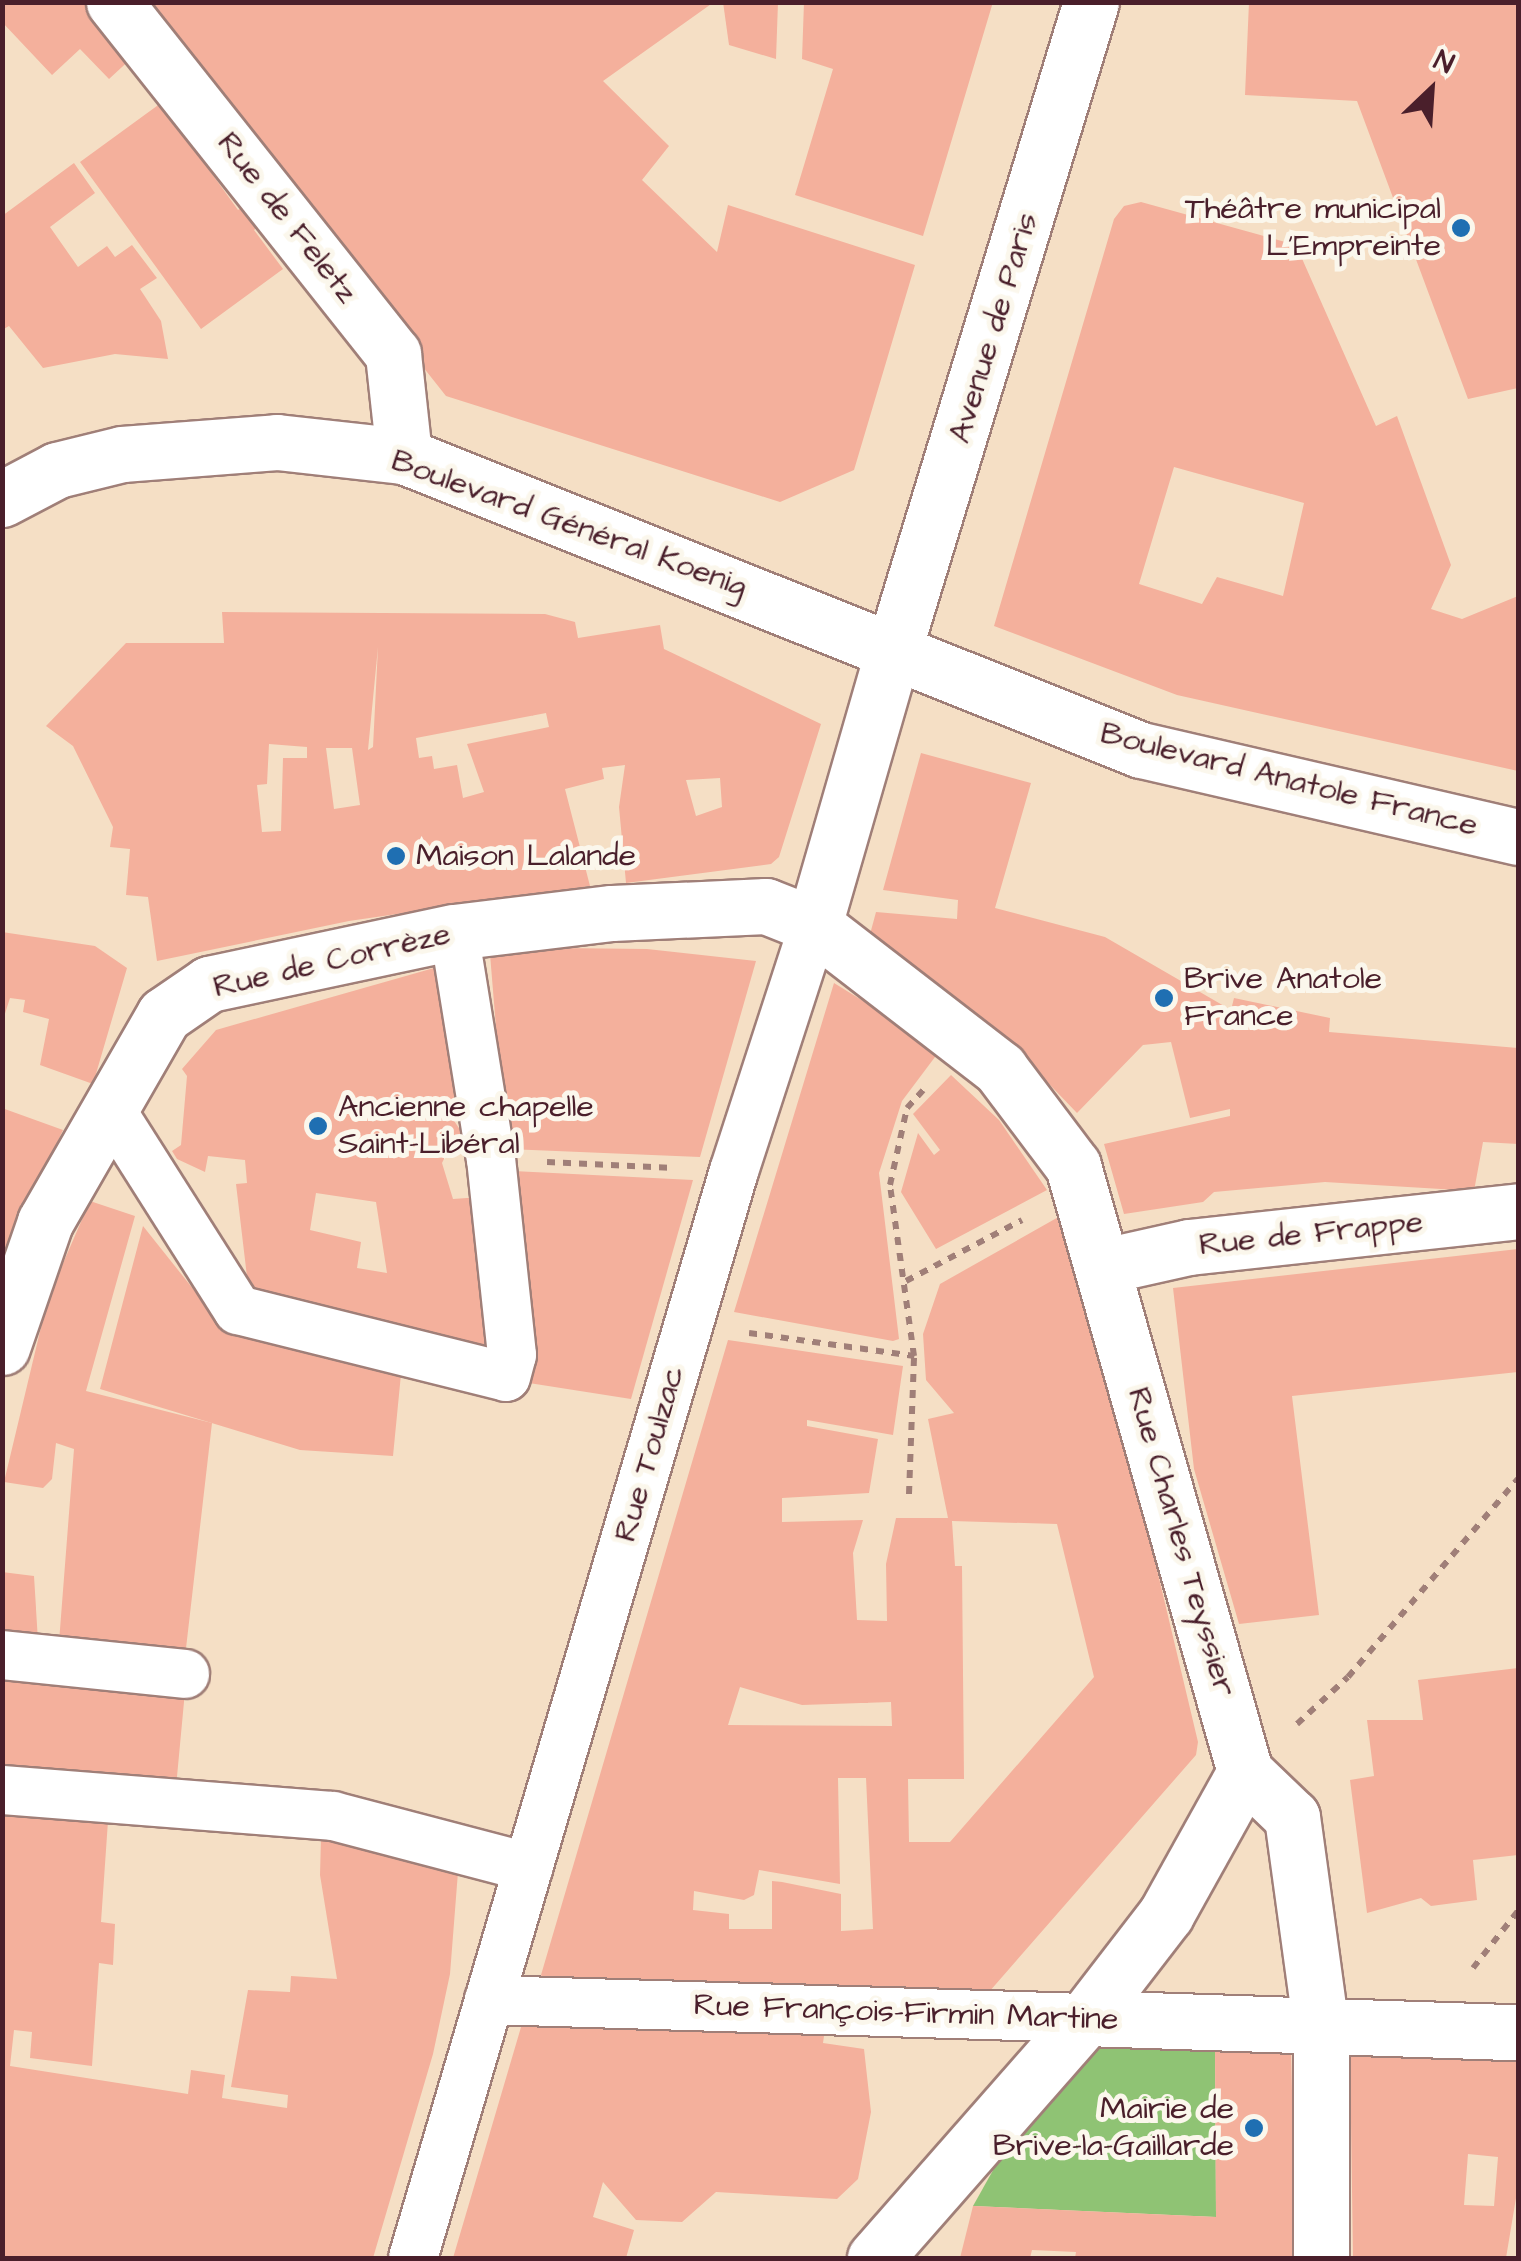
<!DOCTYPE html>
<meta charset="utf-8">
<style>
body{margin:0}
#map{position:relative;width:1521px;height:2261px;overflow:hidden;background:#f5dfc5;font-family:"Architects Daughter",sans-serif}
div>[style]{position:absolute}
.green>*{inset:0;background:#8fc374}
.building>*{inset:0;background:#f4b09c}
.path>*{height:6px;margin-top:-3px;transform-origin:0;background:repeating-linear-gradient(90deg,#a07f78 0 8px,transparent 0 16px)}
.roads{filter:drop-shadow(2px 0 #a07f78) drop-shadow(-2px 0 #a07f78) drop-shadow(0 2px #a07f78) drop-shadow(0 -2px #a07f78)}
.pedestrian>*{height:48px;margin:-24px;padding:0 24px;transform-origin:24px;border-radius:24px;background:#fff}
.minor>*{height:55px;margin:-27.5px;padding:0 27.5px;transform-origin:27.5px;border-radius:27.5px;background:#fff}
.secondary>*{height:55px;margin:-27.5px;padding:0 27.5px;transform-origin:27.5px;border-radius:27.5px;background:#fff}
.dots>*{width:28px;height:28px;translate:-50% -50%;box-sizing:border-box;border:5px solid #fbf7ec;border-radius:50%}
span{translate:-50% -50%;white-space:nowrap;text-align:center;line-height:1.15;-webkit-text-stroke:10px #fbf7ec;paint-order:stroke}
.poi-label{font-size:32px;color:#4a1f2b}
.right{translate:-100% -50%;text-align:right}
.left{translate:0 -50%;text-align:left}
.street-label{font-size:32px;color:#4a1f2b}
.frame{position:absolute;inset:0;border:5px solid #4a1f2b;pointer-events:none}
.north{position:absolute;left:1381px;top:40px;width:100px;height:100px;-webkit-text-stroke:8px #fbf7ec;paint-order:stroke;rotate:25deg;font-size:28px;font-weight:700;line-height:40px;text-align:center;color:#4a1f2b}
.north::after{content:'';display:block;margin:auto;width:35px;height:45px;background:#4a1f2b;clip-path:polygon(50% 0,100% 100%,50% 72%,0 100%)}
</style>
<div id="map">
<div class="green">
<i style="clip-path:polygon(1066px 2040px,1215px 2047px,1216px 2217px,973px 2206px)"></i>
</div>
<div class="building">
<i style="clip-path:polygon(2px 2px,87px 2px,135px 55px,109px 79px,80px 49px,52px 75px,2px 22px)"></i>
<i style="clip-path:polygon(134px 2px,714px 2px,603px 81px,669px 146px,642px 180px,717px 252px,728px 205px,915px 265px,854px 470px,780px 502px,446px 396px)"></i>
<i style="clip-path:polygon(723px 2px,778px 2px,776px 59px,729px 45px)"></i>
<i style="clip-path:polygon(804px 2px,993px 2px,923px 236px,795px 195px,833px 69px,802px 59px)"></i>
<i style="clip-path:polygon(1249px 2px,1518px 2px,1518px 388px,1468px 399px,1357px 101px,1245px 95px)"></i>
<i style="clip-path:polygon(161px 103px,238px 210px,252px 201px,267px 220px,254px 230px,283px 269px,201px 329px,80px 162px)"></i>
<i style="clip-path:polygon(74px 163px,95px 193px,50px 227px,78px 267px,107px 246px,115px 257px,132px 245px,157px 278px,140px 289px,161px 321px,168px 359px,115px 354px,43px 368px,9px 326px,2px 330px,2px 216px)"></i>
<i style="clip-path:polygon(evenodd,1141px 202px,1296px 245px,1376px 426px,1397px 416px,1451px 565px,1431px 609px,1462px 619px,1518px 596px,1518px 771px,1177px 695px,994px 626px,1114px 219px,1124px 206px,1141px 202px,1174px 467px,1304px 503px,1283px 596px,1217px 577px,1202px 604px,1139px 584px,1174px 467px)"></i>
<i style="clip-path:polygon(evenodd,222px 612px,545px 614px,575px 622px,578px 638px,660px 625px,664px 649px,821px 724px,779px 857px,771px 864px,626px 883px,619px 807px,625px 765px,602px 768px,604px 779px,565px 789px,590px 886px,349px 921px,157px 961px,148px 897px,126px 895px,130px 849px,110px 847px,113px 827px,73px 746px,46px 726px,126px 643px,224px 643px,222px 612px,378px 647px,373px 747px,368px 750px,378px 647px,222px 612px,546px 713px,549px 727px,467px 744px,484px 792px,463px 798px,457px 765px,434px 769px,432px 756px,419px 758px,416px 738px,546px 713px,222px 612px,269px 744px,307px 747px,307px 758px,283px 758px,281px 831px,262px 832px,257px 785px,267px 784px,269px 744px,222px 612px,326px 748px,352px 748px,360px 805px,334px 809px,326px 748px,222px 612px,720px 778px,722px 807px,696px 816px,686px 780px,720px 778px)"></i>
<i style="clip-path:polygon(921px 753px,1031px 783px,995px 908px,1105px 937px,1231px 1010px,1234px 998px,1330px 1018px,1329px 1032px,1518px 1048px,1518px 1144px,1483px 1142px,1474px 1191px,1325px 1182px,1214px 1192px,1203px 1202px,1124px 1214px,1104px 1144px,1230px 1116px,1230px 1109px,1190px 1118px,1171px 1042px,1143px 1045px,1077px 1113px,1025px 1059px,869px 938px,876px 912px,957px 919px,958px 900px,883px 890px)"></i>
<i style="clip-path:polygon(2px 932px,95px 946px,127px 968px,93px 1084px,40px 1065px,49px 1019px,23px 1012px,25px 1000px,10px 998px,2px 1023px)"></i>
<i style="clip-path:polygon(558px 948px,647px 949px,756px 961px,700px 1157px,506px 1149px,490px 954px)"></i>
<i style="clip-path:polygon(evenodd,441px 966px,465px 1092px,449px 1101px,446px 1109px,465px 1137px,463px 1144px,453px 1141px,442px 1163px,453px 1199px,481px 1197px,493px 1347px,250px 1302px,236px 1184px,247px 1183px,245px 1160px,208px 1156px,205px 1172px,177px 1159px,172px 1151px,181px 1145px,187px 1076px,182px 1069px,216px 1030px,441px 966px,316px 1193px,376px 1202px,387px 1273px,357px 1268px,361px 1242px,310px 1230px,316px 1193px)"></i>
<i style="clip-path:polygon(834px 983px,941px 1049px,902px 1101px,879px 1173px,899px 1339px,893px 1341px,734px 1312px)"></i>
<i style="clip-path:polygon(951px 1075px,999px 1120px,1047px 1190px,936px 1249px,901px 1192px,918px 1133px,934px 1155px,940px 1150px,913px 1114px)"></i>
<i style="clip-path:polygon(2px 1108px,63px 1130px,2px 1263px)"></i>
<i style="clip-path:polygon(513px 1171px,693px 1180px,631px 1399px,529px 1383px)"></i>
<i style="clip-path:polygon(90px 1201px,135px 1216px,86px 1391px,212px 1423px,185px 1657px,59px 1642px,74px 1449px,56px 1443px,52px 1479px,43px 1488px,4px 1482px,48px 1298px)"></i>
<i style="clip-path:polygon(evenodd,1062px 1215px,1144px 1515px,1198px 1742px,1196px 1755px,989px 1992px,546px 1984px,541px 1975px,728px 1340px,903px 1366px,893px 1435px,807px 1420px,807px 1426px,878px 1439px,869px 1493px,782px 1498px,782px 1522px,863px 1520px,853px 1553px,857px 1620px,887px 1621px,886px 1564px,896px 1518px,948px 1518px,928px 1419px,954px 1413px,926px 1380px,923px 1334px,940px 1284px,1062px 1215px,952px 1521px,1057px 1524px,1094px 1677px,950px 1842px,909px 1842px,908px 1779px,964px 1779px,962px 1566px,955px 1566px,952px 1521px,1062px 1215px,740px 1687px,802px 1705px,891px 1702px,892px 1726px,728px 1725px,740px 1687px,1062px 1215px,838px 1778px,866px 1778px,873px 1929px,841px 1931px,841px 1894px,782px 1882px,772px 1881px,772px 1929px,729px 1929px,729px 1914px,693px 1910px,694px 1891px,744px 1900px,754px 1895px,759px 1870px,840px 1884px,838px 1778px)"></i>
<i style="clip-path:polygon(143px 1226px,225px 1329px,402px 1364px,393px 1456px,300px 1450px,100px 1389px)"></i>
<i style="clip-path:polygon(1518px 1249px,1518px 1372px,1292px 1396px,1319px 1615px,1239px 1624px,1194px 1469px,1173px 1288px)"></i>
<i style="clip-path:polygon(2px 1572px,34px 1576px,38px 1641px,2px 1638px)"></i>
<i style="clip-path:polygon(1518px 1668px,1518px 1855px,1473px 1860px,1477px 1900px,1431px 1906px,1421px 1898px,1367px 1913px,1350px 1780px,1374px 1776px,1367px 1720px,1423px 1720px,1418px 1680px)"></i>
<i style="clip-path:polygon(2px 1674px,185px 1691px,176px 1787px,2px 1771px)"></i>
<i style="clip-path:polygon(2px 1813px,108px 1821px,101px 1922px,115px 1924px,113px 1965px,99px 1963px,92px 2066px,30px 2058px,32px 2032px,14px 2030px,10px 2066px,188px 2094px,191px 2070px,225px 2075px,222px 2098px,287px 2108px,288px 2095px,231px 2087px,248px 1990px,290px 1992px,291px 1976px,337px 1979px,320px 1875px,321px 1838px,458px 1872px,450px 1974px,433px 2054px,373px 2258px,2px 2258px)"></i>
<i style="clip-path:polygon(524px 2017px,825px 2029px,823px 2043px,864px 2049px,871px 2112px,858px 2179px,837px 2199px,716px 2192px,682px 2222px,636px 2220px,603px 2182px,593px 2217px,634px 2230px,626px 2258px,453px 2258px)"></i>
<i style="clip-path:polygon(1215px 2047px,1291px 2050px,1296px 2258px,1075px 2258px,1076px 2252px,1032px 2250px,1030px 2258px,960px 2258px,973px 2206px,1216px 2217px)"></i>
<i style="clip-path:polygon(evenodd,1350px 2054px,1518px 2055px,1518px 2186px,1506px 2258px,1353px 2258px,1350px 2054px,1468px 2154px,1498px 2157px,1494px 2206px,1464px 2205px,1468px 2154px)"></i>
</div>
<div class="path">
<i style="left:547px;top:1162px;width:127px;rotate:2.7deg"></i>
<i style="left:906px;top:1281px;width:131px;rotate:-27.7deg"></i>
<i style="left:749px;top:1333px;width:167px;rotate:7.9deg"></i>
<i style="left:909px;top:1494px;width:138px;rotate:-87.9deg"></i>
<i style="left:914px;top:1356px;width:173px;rotate:-98deg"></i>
<i style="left:890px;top:1185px;width:79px;rotate:-77.6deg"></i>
<i style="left:907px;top:1108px;width:24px;rotate:-48deg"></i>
<i style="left:1297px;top:1724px;width:69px;rotate:-42.7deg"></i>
<i style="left:1348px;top:1677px;width:261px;rotate:-49.4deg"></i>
<i style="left:1473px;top:1968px;width:73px;rotate:-51.7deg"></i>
</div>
<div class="roads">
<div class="pedestrian">
<i style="left:111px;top:1110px;width:237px;rotate:57.6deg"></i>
<i style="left:238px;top:1310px;width:276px;rotate:14deg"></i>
<i style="left:506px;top:1377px;width:23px;rotate:-75deg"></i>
<i style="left:512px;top:1355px;width:196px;rotate:-96.1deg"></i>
<i style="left:491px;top:1160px;width:231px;rotate:-99.2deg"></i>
<i style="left:2px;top:1655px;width:184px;rotate:5.9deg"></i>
<i style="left:2px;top:1790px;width:332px;rotate:4.5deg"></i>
<i style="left:333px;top:1816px;width:202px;rotate:14.7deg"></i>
<i style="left:489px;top:2000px;width:597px;rotate:1.73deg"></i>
<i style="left:413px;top:2258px;width:1133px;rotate:-73.55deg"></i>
<i style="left:734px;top:1171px;width:259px;rotate:-72deg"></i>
</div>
<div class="minor">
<i style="left:114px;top:2px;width:449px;rotate:51.6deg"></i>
<i style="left:393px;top:354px;width:103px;rotate:83.8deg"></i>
<i style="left:814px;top:925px;width:284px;rotate:-73.9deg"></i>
<i style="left:1104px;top:1266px;width:87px;rotate:-12.6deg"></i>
<i style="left:1189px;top:1247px;width:331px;rotate:-6.2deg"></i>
<i style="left:2px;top:1347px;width:132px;rotate:-71deg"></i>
<i style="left:45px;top:1222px;width:239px;rotate:-60.1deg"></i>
<i style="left:164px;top:1015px;width:55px;rotate:-34.6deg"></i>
<i style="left:209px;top:984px;width:250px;rotate:-12deg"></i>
<i style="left:454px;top:932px;width:159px;rotate:-6.9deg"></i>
<i style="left:612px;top:913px;width:154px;rotate:-2.6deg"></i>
<i style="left:766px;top:906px;width:52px;rotate:21.6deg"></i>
<i style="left:814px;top:925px;width:235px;rotate:37.7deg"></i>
<i style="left:1000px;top:1069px;width:121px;rotate:53deg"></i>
<i style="left:1073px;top:1166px;width:630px;rotate:74.15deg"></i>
<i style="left:1245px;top:1772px;width:65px;rotate:43.8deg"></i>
<i style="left:1292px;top:1817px;width:213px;rotate:82.2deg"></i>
<i style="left:1321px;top:2028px;width:230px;rotate:90deg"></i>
<i style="left:1086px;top:2018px;width:432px;rotate:1.9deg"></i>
<i style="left:875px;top:2258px;width:320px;rotate:-48.7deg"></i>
<i style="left:1086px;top:2018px;width:131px;rotate:-52.4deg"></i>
<i style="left:1166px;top:1914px;width:162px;rotate:-60.9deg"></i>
</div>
<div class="secondary">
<i style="left:2px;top:499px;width:62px;rotate:-27.8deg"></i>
<i style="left:57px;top:470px;width:67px;rotate:-13.8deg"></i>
<i style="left:122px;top:454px;width:155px;rotate:-4.4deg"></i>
<i style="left:277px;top:442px;width:128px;rotate:6.3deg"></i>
<i style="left:404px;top:456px;width:793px;rotate:21.75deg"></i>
<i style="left:1141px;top:750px;width:387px;rotate:13deg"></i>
<i style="left:893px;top:652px;width:679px;rotate:-73.06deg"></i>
</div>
</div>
<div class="dots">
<i style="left:1461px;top:228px;background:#1f6fb2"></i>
<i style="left:396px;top:856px;background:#1f6fb2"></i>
<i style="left:1164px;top:998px;background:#1f6fb2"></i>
<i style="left:318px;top:1126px;background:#1f6fb2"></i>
<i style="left:1254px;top:2128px;background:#1f6fb2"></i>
</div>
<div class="poi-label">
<span class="right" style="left:1441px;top:228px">Théâtre municipal<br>L'Empreinte</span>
<span class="left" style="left:416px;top:856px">Maison Lalande</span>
<span class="left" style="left:1184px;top:998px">Brive Anatole<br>France</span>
<span class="left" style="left:338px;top:1126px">Ancienne chapelle<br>Saint-Libéral</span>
<span class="right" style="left:1234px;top:2128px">Mairie de<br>Brive-la-Gaillarde</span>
</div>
<div class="street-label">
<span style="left:287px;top:218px;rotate:52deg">Rue de Feletz</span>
<span style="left:994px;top:328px;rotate:-73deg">Avenue de Paris</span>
<span style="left:569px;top:524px;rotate:20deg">Boulevard Général Koenig</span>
<span style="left:1289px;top:780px;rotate:14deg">Boulevard Anatole France</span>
<span style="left:332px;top:961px;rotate:-13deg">Rue de Corrèze</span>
<span style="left:1311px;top:1234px;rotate:-6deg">Rue de Frappe</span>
<span style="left:650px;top:1454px;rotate:-74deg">Rue Toulzac</span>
<span style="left:1181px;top:1542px;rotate:74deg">Rue Charles Teyssier</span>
<span style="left:906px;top:2013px;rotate:2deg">Rue François-Firmin Martine</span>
</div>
<div class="frame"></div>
<div class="north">N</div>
</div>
